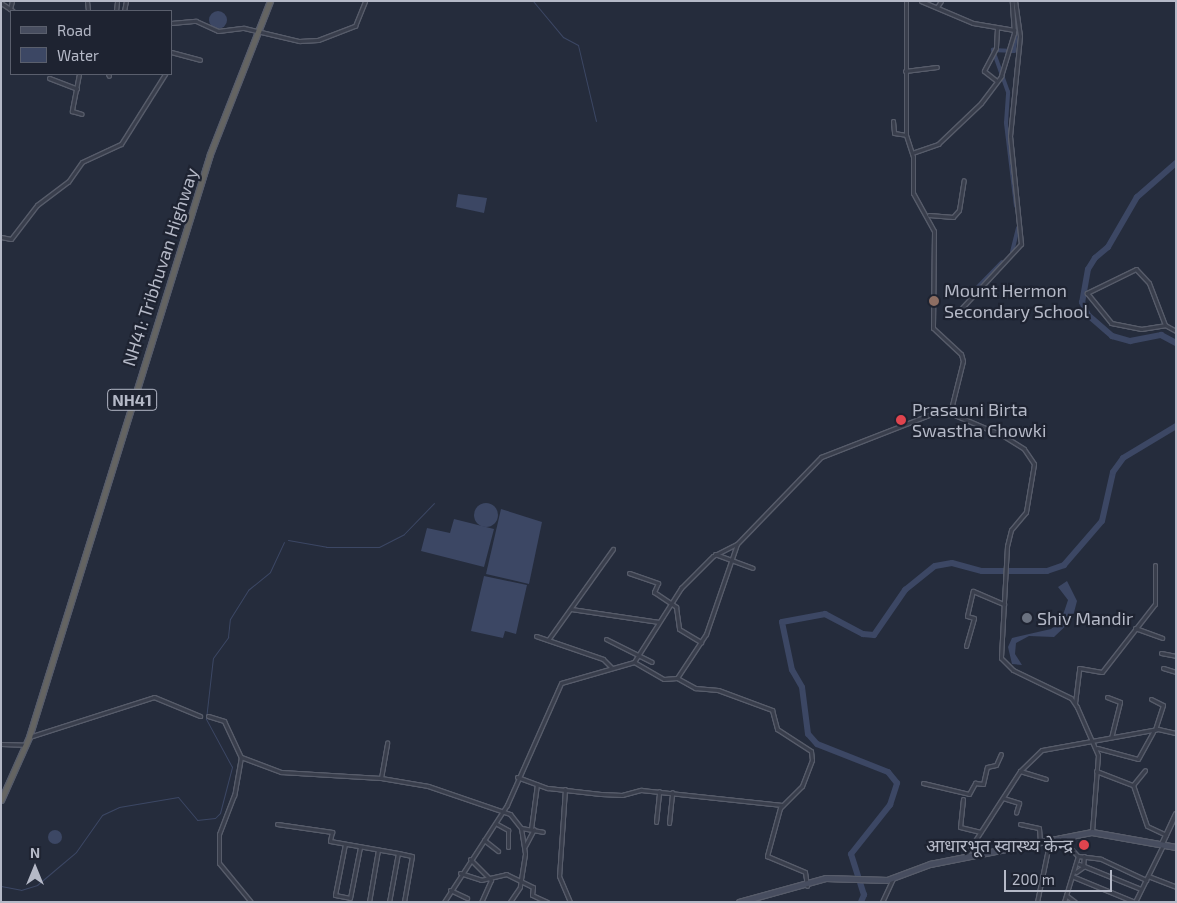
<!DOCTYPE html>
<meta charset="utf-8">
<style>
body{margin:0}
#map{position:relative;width:1177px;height:903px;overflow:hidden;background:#252c3c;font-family:"Exo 2","Noto Sans Devanagari",sans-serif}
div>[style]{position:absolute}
.water>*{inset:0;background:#3c4764}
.round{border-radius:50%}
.stream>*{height:1px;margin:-0.5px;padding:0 0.5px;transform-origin:0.5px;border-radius:0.5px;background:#3c4764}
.canal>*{height:4px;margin:-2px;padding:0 2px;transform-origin:2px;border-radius:2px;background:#3c4764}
.river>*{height:6px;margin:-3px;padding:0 3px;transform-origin:3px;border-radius:3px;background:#3c4764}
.roads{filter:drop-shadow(1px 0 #575c6a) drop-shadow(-1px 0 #575c6a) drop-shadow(0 1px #575c6a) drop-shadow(0 -1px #575c6a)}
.minor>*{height:3px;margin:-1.5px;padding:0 1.5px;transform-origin:1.5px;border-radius:1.5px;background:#393e4c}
.tertiary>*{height:4px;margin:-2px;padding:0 2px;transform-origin:2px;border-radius:2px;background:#393e4c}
.secondary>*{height:4.5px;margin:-2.25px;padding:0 2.25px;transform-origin:2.25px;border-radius:2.25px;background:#474d5f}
.trunk>*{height:5px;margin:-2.5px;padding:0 2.5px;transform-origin:2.5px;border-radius:2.5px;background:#646462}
.dots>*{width:14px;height:14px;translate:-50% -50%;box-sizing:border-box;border:2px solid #1e2331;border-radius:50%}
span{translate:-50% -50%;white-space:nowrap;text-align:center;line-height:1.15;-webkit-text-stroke:4.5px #1e2331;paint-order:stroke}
.shield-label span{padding:1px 4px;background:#1e2331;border:1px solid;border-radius:4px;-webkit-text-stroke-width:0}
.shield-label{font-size:16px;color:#b5b9c7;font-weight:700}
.street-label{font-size:18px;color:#b5b9c7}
.poi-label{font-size:18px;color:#b5b9c7}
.left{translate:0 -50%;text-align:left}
.right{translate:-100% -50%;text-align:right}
.frame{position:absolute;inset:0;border:2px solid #b5b9c7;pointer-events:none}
.legend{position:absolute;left:10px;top:10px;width:162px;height:65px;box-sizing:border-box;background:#1e2331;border:1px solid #5a5f6d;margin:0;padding:6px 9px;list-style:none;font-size:15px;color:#b5b9c7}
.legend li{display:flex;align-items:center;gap:10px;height:25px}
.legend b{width:25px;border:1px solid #5a5f6d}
.north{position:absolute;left:10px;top:843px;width:50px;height:50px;-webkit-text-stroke:4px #1e2331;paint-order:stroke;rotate:0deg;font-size:14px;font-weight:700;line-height:20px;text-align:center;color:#b5b9c7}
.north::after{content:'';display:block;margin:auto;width:18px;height:22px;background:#b5b9c7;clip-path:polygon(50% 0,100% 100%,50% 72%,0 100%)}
.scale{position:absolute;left:1004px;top:870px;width:108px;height:22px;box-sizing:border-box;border:2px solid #b5b9c7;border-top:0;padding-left:6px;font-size:15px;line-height:18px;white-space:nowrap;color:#b5b9c7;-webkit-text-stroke:4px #1e2331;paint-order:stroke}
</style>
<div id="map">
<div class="water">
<i class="round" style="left:209px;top:11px;width:18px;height:18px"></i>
<i style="clip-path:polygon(458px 194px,487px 198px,484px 213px,456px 207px)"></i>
<i class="round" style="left:474px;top:503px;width:24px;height:24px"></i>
<i style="clip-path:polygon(501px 509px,542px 522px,529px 584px,486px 574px)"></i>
<i style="clip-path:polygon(454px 519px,494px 529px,484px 567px,421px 551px,427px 528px,450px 533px)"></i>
<i style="clip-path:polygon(484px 576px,527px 585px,516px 634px,505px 631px,503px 638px,471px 631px)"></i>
<i style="clip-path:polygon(1067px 581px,1077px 601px,1072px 620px,1054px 637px,1029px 636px,1016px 643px,1015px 654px,1022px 665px,1012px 664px,1008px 647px,1012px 638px,1051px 629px,1061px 621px,1068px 600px,1058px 587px)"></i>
<i class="round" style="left:48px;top:830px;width:14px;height:14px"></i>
</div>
<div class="stream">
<i style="left:533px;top:1px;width:47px;rotate:50.2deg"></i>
<i style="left:563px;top:37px;width:17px;rotate:28deg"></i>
<i style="left:578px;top:45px;width:78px;rotate:76.7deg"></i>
<i style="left:288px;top:540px;width:39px;rotate:10deg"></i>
<i style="left:326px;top:547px;width:53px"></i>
<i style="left:379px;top:547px;width:28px;rotate:-27deg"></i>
<i style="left:404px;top:534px;width:43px;rotate:-45.9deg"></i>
<i style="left:1px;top:886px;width:20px;rotate:11deg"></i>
<i style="left:21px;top:890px;width:17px;rotate:-17deg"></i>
<i style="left:37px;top:885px;width:51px;rotate:-40.2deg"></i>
<i style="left:76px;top:852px;width:45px;rotate:-54.9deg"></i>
<i style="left:102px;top:815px;width:19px;rotate:-25deg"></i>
<i style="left:119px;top:807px;width:60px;rotate:-9.6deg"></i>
<i style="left:178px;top:797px;width:30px;rotate:50deg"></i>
<i style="left:197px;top:820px;width:18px;rotate:-6deg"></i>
<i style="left:215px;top:818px;width:7px;rotate:-45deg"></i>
<i style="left:220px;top:813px;width:48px;rotate:-75.4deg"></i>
<i style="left:232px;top:767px;width:55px;rotate:-118.4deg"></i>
<i style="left:206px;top:719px;width:61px;rotate:-83.5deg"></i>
<i style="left:213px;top:658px;width:26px;rotate:-54deg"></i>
<i style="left:228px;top:637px;width:18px;rotate:-84deg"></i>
<i style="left:230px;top:619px;width:34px;rotate:-58deg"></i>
<i style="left:248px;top:590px;width:28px;rotate:-39deg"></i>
<i style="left:270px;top:572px;width:33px;rotate:-65deg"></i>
</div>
<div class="canal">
<i style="left:1016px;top:206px;width:84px;rotate:-96.9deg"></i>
<i style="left:1006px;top:123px;width:31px;rotate:-86deg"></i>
<i style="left:1008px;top:92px;width:45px;rotate:-109.7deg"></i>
<i style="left:993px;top:50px;width:21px;rotate:3deg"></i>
<i style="left:1014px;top:51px;width:31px;rotate:-84deg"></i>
<i style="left:1012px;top:252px;width:25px;rotate:-76deg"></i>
<i style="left:972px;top:293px;width:43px;rotate:-45.9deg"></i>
</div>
<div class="river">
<i style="left:1176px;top:163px;width:52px;rotate:138.9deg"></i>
<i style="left:1137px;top:197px;width:58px;rotate:120.1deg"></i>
<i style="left:1108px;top:247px;width:17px;rotate:140deg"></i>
<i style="left:1095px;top:258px;width:13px;rotate:122deg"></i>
<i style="left:1088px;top:269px;width:34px;rotate:100deg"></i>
<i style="left:1082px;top:302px;width:14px;rotate:65deg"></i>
<i style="left:1088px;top:315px;width:32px;rotate:41deg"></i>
<i style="left:1112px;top:336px;width:19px;rotate:16deg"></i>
<i style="left:1130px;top:341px;width:32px;rotate:-11deg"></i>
<i style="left:1161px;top:335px;width:17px;rotate:28deg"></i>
<i style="left:861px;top:902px;width:8px;rotate:-67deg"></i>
<i style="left:864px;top:895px;width:43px;rotate:-107.6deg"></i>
<i style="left:851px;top:854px;width:63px;rotate:-51.5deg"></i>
<i style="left:890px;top:805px;width:23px;rotate:-72deg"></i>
<i style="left:897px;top:783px;width:14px;rotate:-129deg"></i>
<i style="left:888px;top:772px;width:76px;rotate:-158.5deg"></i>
<i style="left:817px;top:744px;width:13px;rotate:-132deg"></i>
<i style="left:808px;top:734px;width:47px;rotate:-97.3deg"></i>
<i style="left:802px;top:687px;width:20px;rotate:-120deg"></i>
<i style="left:792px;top:670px;width:49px;rotate:-101.8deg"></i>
<i style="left:782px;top:622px;width:44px;rotate:-10.5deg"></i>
<i style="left:825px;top:614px;width:43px;rotate:27.8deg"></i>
<i style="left:863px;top:634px;width:11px;rotate:5deg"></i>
<i style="left:874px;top:635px;width:55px;rotate:-55.4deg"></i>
<i style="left:905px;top:590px;width:38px;rotate:-39deg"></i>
<i style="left:935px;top:566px;width:17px;rotate:-10deg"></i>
<i style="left:952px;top:563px;width:31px;rotate:15deg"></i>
<i style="left:982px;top:571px;width:65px"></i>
<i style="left:1047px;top:571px;width:18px;rotate:-19deg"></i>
<i style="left:1064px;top:565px;width:58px;rotate:-49.2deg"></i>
<i style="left:1102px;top:521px;width:50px;rotate:-77.3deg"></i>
<i style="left:1113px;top:472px;width:17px;rotate:-54deg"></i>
<i style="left:1123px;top:458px;width:62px;rotate:-31.1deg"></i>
</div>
<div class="roads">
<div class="minor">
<i style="left:87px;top:1px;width:10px;rotate:84deg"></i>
<i style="left:906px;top:1px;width:134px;rotate:90deg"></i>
<i style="left:906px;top:135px;width:23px;rotate:72deg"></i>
<i style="left:913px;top:157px;width:36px;rotate:90deg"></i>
<i style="left:913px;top:193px;width:43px;rotate:61.1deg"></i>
<i style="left:934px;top:231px;width:97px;rotate:90.6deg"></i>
<i style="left:933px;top:328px;width:38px;rotate:43deg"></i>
<i style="left:961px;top:354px;width:7px;rotate:74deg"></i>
<i style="left:963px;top:361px;width:54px;rotate:104deg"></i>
<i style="left:921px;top:1px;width:56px;rotate:22.9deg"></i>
<i style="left:973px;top:23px;width:42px;rotate:9.7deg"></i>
<i style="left:1px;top:3px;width:14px;rotate:34deg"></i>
<i style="left:937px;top:7px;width:7px;rotate:-56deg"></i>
<i style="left:10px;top:9px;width:8px;rotate:-76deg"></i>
<i style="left:116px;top:11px;width:10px;rotate:-84deg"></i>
<i style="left:124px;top:11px;width:10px;rotate:-79deg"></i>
<i style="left:171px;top:23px;width:25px;rotate:-5deg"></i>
<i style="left:196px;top:21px;width:24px;rotate:24deg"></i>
<i style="left:218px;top:31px;width:26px;rotate:-7deg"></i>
<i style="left:244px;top:28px;width:57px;rotate:13.3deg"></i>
<i style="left:299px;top:41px;width:19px;rotate:-3deg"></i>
<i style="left:318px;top:40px;width:40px;rotate:-21deg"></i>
<i style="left:355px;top:26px;width:27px;rotate:-68deg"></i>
<i style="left:997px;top:28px;width:20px;rotate:93deg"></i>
<i style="left:996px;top:48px;width:26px;rotate:118deg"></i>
<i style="left:984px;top:71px;width:16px;rotate:38deg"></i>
<i style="left:171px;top:52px;width:30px;rotate:15deg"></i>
<i style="left:905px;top:71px;width:32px;rotate:-7deg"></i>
<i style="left:79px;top:74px;width:38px;rotate:101deg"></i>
<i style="left:72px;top:111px;width:10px;rotate:17deg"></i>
<i style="left:108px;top:74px;width:2px;rotate:63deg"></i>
<i style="left:49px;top:78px;width:30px;rotate:21deg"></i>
<i style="left:893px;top:121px;width:12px;rotate:85deg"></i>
<i style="left:894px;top:133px;width:12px;rotate:9deg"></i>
<i style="left:912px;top:153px;width:28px;rotate:-19deg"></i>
<i style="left:938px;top:144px;width:59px;rotate:-43.6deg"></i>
<i style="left:981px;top:103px;width:34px;rotate:-53deg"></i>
<i style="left:1001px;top:76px;width:45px;rotate:-73.2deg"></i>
<i style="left:1014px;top:33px;width:32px;rotate:-94deg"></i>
<i style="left:929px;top:215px;width:24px;rotate:5deg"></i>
<i style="left:953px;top:217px;width:9px;rotate:-49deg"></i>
<i style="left:959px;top:210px;width:30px;rotate:-81deg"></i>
<i style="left:1px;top:237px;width:10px;rotate:11deg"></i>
<i style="left:11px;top:239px;width:43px;rotate:-52.6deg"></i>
<i style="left:37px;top:205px;width:39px;rotate:-37deg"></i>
<i style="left:68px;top:182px;width:24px;rotate:-55deg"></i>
<i style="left:82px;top:162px;width:43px;rotate:-24.8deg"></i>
<i style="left:121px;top:144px;width:83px;rotate:-57.8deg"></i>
<i style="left:958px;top:312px;width:93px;rotate:-47.2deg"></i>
<i style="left:1021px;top:244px;width:109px;rotate:-95.8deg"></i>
<i style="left:1010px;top:136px;width:100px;rotate:-84.3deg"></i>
<i style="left:1020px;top:36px;width:35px;rotate:-98deg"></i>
<i style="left:1165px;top:325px;width:45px;rotate:-110.9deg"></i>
<i style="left:1149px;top:283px;width:19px;rotate:-133deg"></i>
<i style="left:1136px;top:269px;width:55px;rotate:153.9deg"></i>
<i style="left:1087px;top:293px;width:38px;rotate:51deg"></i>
<i style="left:1111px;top:323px;width:31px;rotate:11deg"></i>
<i style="left:1141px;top:329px;width:24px;rotate:-9deg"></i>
<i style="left:1165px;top:325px;width:13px;rotate:29deg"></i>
<i style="left:715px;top:554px;width:40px;rotate:20.2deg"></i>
<i style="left:629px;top:573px;width:31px;rotate:19deg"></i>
<i style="left:658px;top:583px;width:10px;rotate:114deg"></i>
<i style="left:654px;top:592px;width:27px;rotate:34deg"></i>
<i style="left:676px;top:607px;width:22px;rotate:82deg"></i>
<i style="left:679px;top:629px;width:26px;rotate:31deg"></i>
<i style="left:571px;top:609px;width:89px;rotate:8.4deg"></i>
<i style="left:1135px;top:628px;width:29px;rotate:20deg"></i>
<i style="left:536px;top:636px;width:71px;rotate:18.9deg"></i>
<i style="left:603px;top:659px;width:11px;rotate:45deg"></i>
<i style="left:606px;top:639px;width:51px;rotate:26.6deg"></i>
<i style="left:548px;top:640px;width:112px;rotate:-54.5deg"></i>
<i style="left:966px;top:646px;width:29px;rotate:-74deg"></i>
<i style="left:974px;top:618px;width:7px;rotate:-164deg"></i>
<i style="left:967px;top:616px;width:26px;rotate:-77deg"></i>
<i style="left:973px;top:591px;width:34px;rotate:23deg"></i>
<i style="left:1161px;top:653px;width:15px;rotate:11deg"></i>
<i style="left:634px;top:662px;width:88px;rotate:-57.6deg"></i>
<i style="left:681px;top:588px;width:45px;rotate:-45deg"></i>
<i style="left:713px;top:556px;width:27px;rotate:-27deg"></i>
<i style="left:737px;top:544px;width:121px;rotate:-46deg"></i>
<i style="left:821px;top:457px;width:121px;rotate:-21.3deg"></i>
<i style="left:934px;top:413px;width:16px"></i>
<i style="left:950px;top:413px;width:56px;rotate:22.9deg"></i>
<i style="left:1002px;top:435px;width:26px;rotate:32deg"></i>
<i style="left:1024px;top:449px;width:18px;rotate:56deg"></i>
<i style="left:1034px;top:464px;width:49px;rotate:99.5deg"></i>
<i style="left:1026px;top:512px;width:23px;rotate:130deg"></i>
<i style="left:1011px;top:530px;width:16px;rotate:104deg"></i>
<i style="left:1007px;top:546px;width:112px;rotate:93.1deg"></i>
<i style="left:1001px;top:658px;width:17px;rotate:45deg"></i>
<i style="left:1013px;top:670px;width:64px;rotate:25.8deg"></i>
<i style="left:1071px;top:698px;width:11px;rotate:56deg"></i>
<i style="left:1077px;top:707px;width:52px;rotate:66.4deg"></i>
<i style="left:1098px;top:755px;width:77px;rotate:94.5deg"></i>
<i style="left:1163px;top:668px;width:14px;rotate:17deg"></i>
<i style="left:677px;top:678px;width:53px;rotate:-56.6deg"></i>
<i style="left:706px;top:634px;width:95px;rotate:-71deg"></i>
<i style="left:1107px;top:697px;width:14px;rotate:21deg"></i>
<i style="left:1120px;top:702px;width:36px;rotate:104deg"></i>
<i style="left:1151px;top:699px;width:13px;rotate:27deg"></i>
<i style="left:1163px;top:705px;width:26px;rotate:108deg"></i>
<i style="left:1075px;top:703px;width:35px;rotate:-83deg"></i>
<i style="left:1079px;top:668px;width:23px;rotate:10deg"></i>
<i style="left:1102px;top:672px;width:86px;rotate:-52.1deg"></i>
<i style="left:1155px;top:604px;width:39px;rotate:-90deg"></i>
<i style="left:208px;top:716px;width:17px;rotate:17deg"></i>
<i style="left:224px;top:721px;width:40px;rotate:65deg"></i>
<i style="left:241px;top:757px;width:39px;rotate:100deg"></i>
<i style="left:234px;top:795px;width:42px;rotate:111deg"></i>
<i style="left:219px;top:834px;width:29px;rotate:90deg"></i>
<i style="left:219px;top:863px;width:50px;rotate:50.6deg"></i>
<i style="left:29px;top:737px;width:131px;rotate:-17.7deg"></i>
<i style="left:154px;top:697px;width:50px;rotate:22.4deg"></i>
<i style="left:1px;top:744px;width:25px;rotate:2deg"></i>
<i style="left:1097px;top:748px;width:42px;rotate:15deg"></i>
<i style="left:1138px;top:759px;width:31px;rotate:-61deg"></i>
<i style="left:241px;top:757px;width:43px;rotate:20.6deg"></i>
<i style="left:281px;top:772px;width:100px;rotate:3.4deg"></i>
<i style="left:381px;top:778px;width:48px;rotate:9.7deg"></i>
<i style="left:428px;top:786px;width:87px;rotate:18.9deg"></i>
<i style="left:510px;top:814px;width:18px;rotate:52deg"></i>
<i style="left:521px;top:828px;width:26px;rotate:81deg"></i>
<i style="left:525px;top:854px;width:33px;rotate:99deg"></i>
<i style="left:520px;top:887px;width:18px;rotate:124deg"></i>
<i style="left:1020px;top:771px;width:27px;rotate:17deg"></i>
<i style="left:1096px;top:771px;width:40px;rotate:21deg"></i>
<i style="left:1133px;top:785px;width:43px;rotate:71.1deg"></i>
<i style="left:1147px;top:826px;width:21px;rotate:25deg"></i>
<i style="left:517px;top:777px;width:33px;rotate:20deg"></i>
<i style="left:548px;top:788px;width:53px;rotate:6.5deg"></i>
<i style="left:601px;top:794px;width:21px;rotate:3deg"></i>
<i style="left:622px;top:795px;width:20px;rotate:-15deg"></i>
<i style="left:641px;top:790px;width:142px;rotate:6.1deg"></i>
<i style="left:381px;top:778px;width:36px;rotate:-80deg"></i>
<i style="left:923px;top:783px;width:47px;rotate:13.4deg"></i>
<i style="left:969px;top:794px;width:13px;rotate:-61deg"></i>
<i style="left:975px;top:783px;width:8px;rotate:7deg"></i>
<i style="left:983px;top:784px;width:17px;rotate:-77deg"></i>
<i style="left:987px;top:767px;width:9px;rotate:-13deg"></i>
<i style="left:996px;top:765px;width:12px;rotate:-66deg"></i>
<i style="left:1133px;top:785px;width:19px;rotate:-51deg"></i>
<i style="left:565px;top:789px;width:87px;rotate:93.9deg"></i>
<i style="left:559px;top:876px;width:28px;rotate:67deg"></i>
<i style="left:1003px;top:798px;width:17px;rotate:17deg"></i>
<i style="left:1019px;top:803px;width:10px;rotate:107deg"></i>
<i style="left:963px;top:799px;width:28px;rotate:96deg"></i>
<i style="left:960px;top:827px;width:21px;rotate:14deg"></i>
<i style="left:656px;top:822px;width:31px;rotate:-84deg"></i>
<i style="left:669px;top:823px;width:31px;rotate:-84deg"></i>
<i style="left:277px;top:824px;width:56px;rotate:8.3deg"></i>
<i style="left:332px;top:832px;width:9px;rotate:103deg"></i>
<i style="left:330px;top:841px;width:69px;rotate:10deg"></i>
<i style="left:398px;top:853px;width:50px;rotate:100.4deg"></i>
<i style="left:497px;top:824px;width:13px;rotate:29deg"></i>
<i style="left:508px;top:830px;width:17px;rotate:90deg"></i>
<i style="left:1020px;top:824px;width:19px;rotate:12deg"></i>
<i style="left:1039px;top:828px;width:13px;rotate:86deg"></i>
<i style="left:521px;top:828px;width:22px;rotate:10deg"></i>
<i style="left:531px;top:829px;width:45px;rotate:-82.4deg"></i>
<i style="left:1060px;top:837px;width:26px;rotate:47deg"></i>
<i style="left:1078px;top:856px;width:23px;rotate:7deg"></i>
<i style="left:1101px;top:859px;width:50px;rotate:25deg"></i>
<i style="left:484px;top:840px;width:18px;rotate:38deg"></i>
<i style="left:345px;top:844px;width:52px;rotate:101.1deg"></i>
<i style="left:335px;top:895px;width:15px;rotate:11deg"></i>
<i style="left:350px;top:898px;width:52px;rotate:-78.9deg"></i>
<i style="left:525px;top:846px;width:19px;rotate:-62deg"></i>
<i style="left:398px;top:853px;width:14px;rotate:12deg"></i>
<i style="left:412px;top:856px;width:47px;rotate:99.9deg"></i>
<i style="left:965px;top:856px;width:101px;rotate:-57.1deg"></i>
<i style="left:1020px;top:771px;width:30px;rotate:-44deg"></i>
<i style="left:1042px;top:750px;width:118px;rotate:-10.3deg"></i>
<i style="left:1158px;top:729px;width:18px;rotate:13deg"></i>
<i style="left:470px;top:859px;width:30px;rotate:45deg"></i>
<i style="left:491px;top:880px;width:24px;rotate:114deg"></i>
<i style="left:1079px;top:864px;width:67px;rotate:22deg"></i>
<i style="left:1076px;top:872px;width:9px;rotate:-36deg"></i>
<i style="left:1083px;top:867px;width:11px;rotate:-85deg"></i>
<i style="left:460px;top:873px;width:22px;rotate:18deg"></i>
<i style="left:481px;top:880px;width:26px;rotate:-13deg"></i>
<i style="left:506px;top:874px;width:30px;rotate:26deg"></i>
<i style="left:533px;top:887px;width:8px;rotate:97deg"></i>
<i style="left:532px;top:895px;width:17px;rotate:25deg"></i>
<i style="left:1148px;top:876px;width:30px;rotate:21deg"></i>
<i style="left:1074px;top:877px;width:66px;rotate:22.3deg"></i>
<i style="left:450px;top:890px;width:19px;rotate:25deg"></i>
<i style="left:1067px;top:896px;width:10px;rotate:37deg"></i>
<i style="left:369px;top:902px;width:53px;rotate:-80.2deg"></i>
<i style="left:444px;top:902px;width:116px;rotate:-57deg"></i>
<i style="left:507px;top:805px;width:133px;rotate:-66.1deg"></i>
<i style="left:561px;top:683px;width:76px;rotate:-16deg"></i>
<i style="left:634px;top:662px;width:34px;rotate:30deg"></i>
<i style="left:664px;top:679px;width:13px;rotate:-4deg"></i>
<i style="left:677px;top:678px;width:21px;rotate:29deg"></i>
<i style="left:695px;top:688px;width:23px;rotate:5deg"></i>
<i style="left:718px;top:690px;width:58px;rotate:20.3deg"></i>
<i style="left:772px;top:710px;width:20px;rotate:75deg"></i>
<i style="left:777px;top:729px;width:40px;rotate:32.9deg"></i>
<i style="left:811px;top:751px;width:9px;rotate:84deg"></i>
<i style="left:812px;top:760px;width:28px;rotate:111deg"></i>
<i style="left:802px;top:786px;width:31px;rotate:135deg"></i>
<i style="left:780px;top:808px;width:50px;rotate:105.2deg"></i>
<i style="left:767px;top:856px;width:41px;rotate:22.8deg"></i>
<i style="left:805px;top:872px;width:14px;rotate:82deg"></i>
<i style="left:882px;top:902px;width:26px;rotate:-65deg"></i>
<i style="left:1037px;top:902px;width:64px;rotate:-78.3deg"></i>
<i style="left:1064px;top:902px;width:48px;rotate:-73.1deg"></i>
<i style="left:1135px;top:902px;width:64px;rotate:-63.8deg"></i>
</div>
<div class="tertiary">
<i style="left:1162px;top:844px;width:33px;rotate:-65deg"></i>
</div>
<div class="secondary">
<i style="left:739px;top:902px;width:90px;rotate:-15.4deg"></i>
<i style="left:826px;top:878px;width:61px;rotate:1.9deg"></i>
<i style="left:887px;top:880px;width:46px;rotate:-20.4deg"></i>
<i style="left:930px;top:864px;width:165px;rotate:-11.2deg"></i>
<i style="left:1092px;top:832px;width:85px;rotate:10.1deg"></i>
</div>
<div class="trunk">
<i style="left:1px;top:800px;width:69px;rotate:-66deg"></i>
<i style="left:29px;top:737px;width:610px;rotate:-72.75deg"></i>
<i style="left:210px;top:154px;width:164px;rotate:-68.6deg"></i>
</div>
</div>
<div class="dots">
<i style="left:934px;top:301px;background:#8d6e63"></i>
<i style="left:901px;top:420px;background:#e0444e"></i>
<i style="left:1027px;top:618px;background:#6b7280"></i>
<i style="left:1084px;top:845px;background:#e0444e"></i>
</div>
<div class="shield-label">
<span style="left:132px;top:400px">NH41</span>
</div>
<div class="street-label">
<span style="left:160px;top:267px;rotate:-72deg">NH41: Tribhuvan Highway</span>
</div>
<div class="poi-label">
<span class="left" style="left:944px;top:301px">Mount Hermon<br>Secondary School</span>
<span class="left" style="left:912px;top:420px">Prasauni Birta<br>Swastha Chowki</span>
<span class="left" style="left:1037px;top:618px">Shiv Mandir</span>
<span class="right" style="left:1073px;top:845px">आधारभूत स्वास्थ्य केन्द्र</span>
</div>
<div class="frame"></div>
<ul class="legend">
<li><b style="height:6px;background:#474d5f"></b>Road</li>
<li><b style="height:14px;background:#3c4764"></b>Water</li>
</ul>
<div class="north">N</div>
<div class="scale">200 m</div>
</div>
